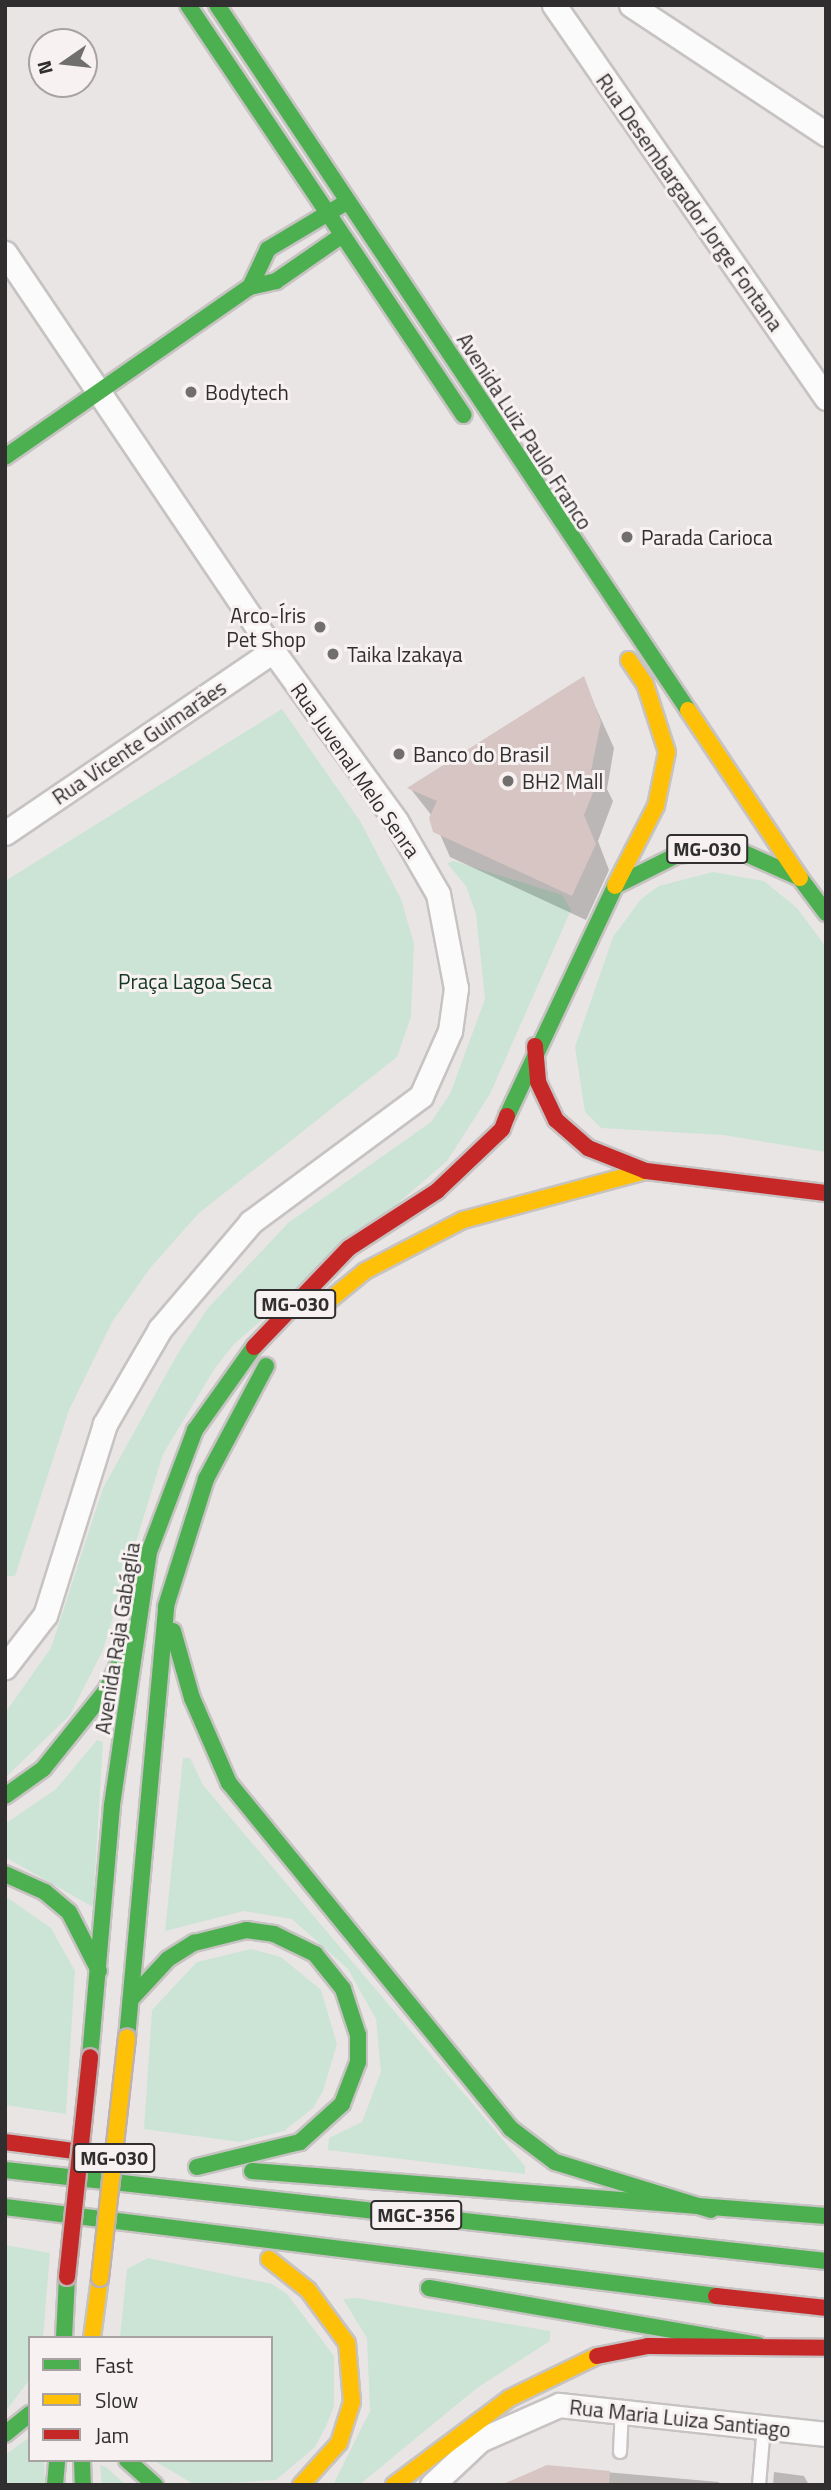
<!DOCTYPE html>
<meta charset="utf-8">
<style>
body{margin:0}
#map{position:relative;width:831px;height:2490px;overflow:hidden;background:#e9e5e4;font-family:"Titillium Web",sans-serif}
div>[style]{position:absolute}
.green>*{inset:0;background:#cce4d5}
.shadow>*{inset:0;background:#0003}
.building>*{inset:0;background:#d6c5c2}
.roads{filter:drop-shadow(2px 0 #c6c3c2) drop-shadow(-2px 0 #c6c3c2) drop-shadow(0 2px #c6c3c2) drop-shadow(0 -2px #c6c3c2)}
.lane>*{height:12px;margin:-6px;padding:0 6px;transform-origin:6px;border-radius:6px;background:#fcfbfb}
.street>*{height:23px;margin:-11.5px;padding:0 11.5px;transform-origin:11.5px;border-radius:11.5px;background:#fcfbfb}
.fast>*{height:16px;margin:-8px;padding:0 8px;transform-origin:8px;border-radius:8px;background:#4caf50}
.slow>*{height:16px;margin:-8px;padding:0 8px;transform-origin:8px;border-radius:8px;background:#ffc107}
.jam>*{height:16px;margin:-8px;padding:0 8px;transform-origin:8px;border-radius:8px;background:#c62828}
.bridges{filter:drop-shadow(2px 0 #beb1af) drop-shadow(-2px 0 #beb1af) drop-shadow(0 2px #beb1af) drop-shadow(0 -2px #beb1af)}
.slow-bridge>*{height:16px;margin:-8px;padding:0 8px;transform-origin:8px;border-radius:8px;background:#ffc107}
.jam-bridge>*{height:16px;margin:-8px;padding:0 8px;transform-origin:8px;border-radius:8px;background:#c62828}
.dots>*{width:19px;height:19px;translate:-50% -50%;box-sizing:border-box;border:4px solid #f7f1f1;border-radius:50%}
span{translate:-50% -50%;white-space:nowrap;text-align:center;line-height:1.15;-webkit-text-stroke:6px #f7f1f1;paint-order:stroke}
.shield-label span{padding:2px 5px;background:#f7f1f1;border:2px solid;border-radius:5px;-webkit-text-stroke-width:0}
.shield-label{font-size:19px;color:#302e2e;font-weight:700}
.street-label{font-size:21px;color:#302e2e}
.poi-label{font-size:21px;color:#302e2e}
.left{translate:0 -50%;text-align:left}
.right{translate:-100% -50%;text-align:right}
.park-label{font-size:21px;color:#123625}
.frame{position:absolute;inset:0;border:7px solid #302e2e;pointer-events:none}
.legend{position:absolute;left:28px;top:2336px;width:245px;height:126px;box-sizing:border-box;background:#f7f1f1;border:2px solid #a7a3a3;margin:0;padding:9px 12px;list-style:none;font-size:21px;color:#302e2e}
.legend li{display:flex;align-items:center;gap:14px;height:35px}
.legend b{width:35px;border:2px solid #a7a3a3}
.north{position:absolute;left:28px;top:28px;width:70px;height:70px;box-sizing:border-box;background:#f7f1f1;border:2px solid #a7a3a3;border-radius:50%;rotate:256deg;font-size:19px;font-weight:700;line-height:28px;text-align:center;color:#302e2e}
.north::after{content:'';display:block;margin:auto;width:24px;height:32px;background:#716e6e;clip-path:polygon(50% 0,100% 100%,50% 72%,0 100%)}
</style>
<div id="map">
<div class="green">
<i style="clip-path:polygon(282px 709px,360px 821px,401px 899px,414px 944px,411px 1017px,397px 1057px,199px 1213px,151px 1267px,112px 1322px,69px 1410px,15px 1576px,5px 1576px,5px 881px)"></i>
<i style="clip-path:polygon(454px 861px,562px 895px,571px 910px,490px 1094px,447px 1161px,234px 1344px,215px 1368px,163px 1454px,103px 1650px,70px 1715px,5px 1778px,5px 1713px,51px 1648px,103px 1488px,178px 1353px,208px 1308px,288px 1223px,431px 1122px,450px 1094px,485px 999px,476px 914px,466px 886px,447px 863px)"></i>
<i style="clip-path:polygon(713px 872px,764px 881px,797px 908px,826px 947px,826px 1152px,723px 1135px,601px 1128px,585px 1112px,575px 1047px,613px 937px,641px 899px,659px 886px)"></i>
<i style="clip-path:polygon(97px 1740px,103px 1742px,93px 1907px,5px 1857px,5px 1824px,56px 1789px)"></i>
<i style="clip-path:polygon(183px 1758px,190px 1758px,203px 1785px,525px 2166px,525px 2174px,328px 2150px,329px 2138px,362px 2122px,381px 2072px,376px 2019px,348px 1969px,292px 1919px,244px 1911px,165px 1931px)"></i>
<i style="clip-path:polygon(5px 1896px,51px 1928px,75px 1971px,66px 2114px,5px 2105px)"></i>
<i style="clip-path:polygon(251px 1949px,281px 1957px,321px 1990px,337px 2044px,323px 2091px,313px 2108px,284px 2131px,240px 2142px,144px 2129px,152px 2010px,197px 1962px)"></i>
<i style="clip-path:polygon(5px 2245px,50px 2253px,43px 2338px,30px 2338px,30px 2379px,5px 2412px)"></i>
<i style="clip-path:polygon(148px 2258px,272px 2284px,287px 2294px,334px 2356px,334px 2406px,326px 2426px,315px 2447px,276px 2480px,195px 2485px,153px 2460px,271px 2460px,271px 2338px,120px 2338px,127px 2269px)"></i>
<i style="clip-path:polygon(357px 2298px,550px 2331px,550px 2341px,477px 2388px,359px 2485px,333px 2485px,370px 2411px,367px 2338px,343px 2299px)"></i>
<i style="clip-path:polygon(30px 2437px,30px 2460px,44px 2460px,45px 2485px,5px 2485px,5px 2455px)"></i>
<i style="clip-path:polygon(100px 2465px,106px 2467px,126px 2485px,102px 2485px)"></i>
</div>
<div class="shadow">
<i style="clip-path:polygon(583px 679px,614px 748px,607px 789px,613px 801px,598px 841px,609px 870px,586px 920px,450px 857px,432px 816px,410px 788px)"></i>
<i style="clip-path:polygon(548px 2467px,719px 2482px,720px 2485px,513px 2485px)"></i>
<i style="clip-path:polygon(774px 2472px,804px 2476px,809px 2485px,773px 2485px)"></i>
</div>
<div class="building">
<i style="clip-path:polygon(584px 676px,601px 722px,591px 771px,600px 775px,584px 815px,596px 844px,572px 896px,433px 832px,429px 818px,437px 801px,407px 788px)"></i>
<i style="clip-path:polygon(547px 2465px,610px 2471px,609px 2485px,501px 2485px)"></i>
</div>
<div class="roads">
<div class="lane">
<i style="left:620px;top:2452px;width:44px;rotate:-87.4deg"></i>
<i style="left:759px;top:2485px;width:59px;rotate:-85.2deg"></i>
</div>
<div class="street">
<i style="left:554px;top:5px;width:478px;rotate:55.3deg"></i>
<i style="left:631px;top:5px;width:234px;rotate:33.5deg"></i>
<i style="left:5px;top:253px;width:480px;rotate:56deg"></i>
<i style="left:273px;top:651px;width:210px;rotate:54.1deg"></i>
<i style="left:396px;top:821px;width:84px;rotate:60.1deg"></i>
<i style="left:438px;top:894px;width:96px;rotate:79.2deg"></i>
<i style="left:456px;top:988px;width:43px;rotate:97.9deg"></i>
<i style="left:450px;top:1031px;width:71px;rotate:114deg"></i>
<i style="left:421px;top:1096px;width:212px;rotate:143.5deg"></i>
<i style="left:251px;top:1222px;width:140px;rotate:130.4deg"></i>
<i style="left:160px;top:1329px;width:110px;rotate:120.1deg"></i>
<i style="left:105px;top:1424px;width:200px;rotate:107.4deg"></i>
<i style="left:45px;top:1615px;width:66px;rotate:127.6deg"></i>
<i style="left:5px;top:833px;width:324px;rotate:-34.2deg"></i>
<i style="left:432px;top:2485px;width:66px;rotate:-43.2deg"></i>
<i style="left:480px;top:2440px;width:86px;rotate:-23.9deg"></i>
<i style="left:559px;top:2405px;width:269px;rotate:6.2deg"></i>
</div>
<div class="fast">
<i style="left:188px;top:5px;width:494px;rotate:56.1deg"></i>
<i style="left:217px;top:5px;width:848px;rotate:56.25deg"></i>
<i style="left:250px;top:287px;width:42px;rotate:-64.7deg"></i>
<i style="left:268px;top:249px;width:90px;rotate:-30.9deg"></i>
<i style="left:5px;top:457px;width:298px;rotate:-34.8deg"></i>
<i style="left:250px;top:287px;width:27px;rotate:-13deg"></i>
<i style="left:276px;top:281px;width:79px;rotate:-34.7deg"></i>
<i style="left:507px;top:1116px;width:254px;rotate:-64.8deg"></i>
<i style="left:615px;top:886px;width:69px;rotate:-26.6deg"></i>
<i style="left:677px;top:855px;width:56px;rotate:-7.1deg"></i>
<i style="left:733px;top:848px;width:73px;rotate:24.1deg"></i>
<i style="left:800px;top:878px;width:44px;rotate:53.4deg"></i>
<i style="left:173px;top:1631px;width:70px;rotate:74.2deg"></i>
<i style="left:192px;top:1698px;width:93px;rotate:66.5deg"></i>
<i style="left:229px;top:1783px;width:445px;rotate:50.8deg"></i>
<i style="left:510px;top:2128px;width:56px;rotate:37.1deg"></i>
<i style="left:555px;top:2162px;width:163px;rotate:17.1deg"></i>
<i style="left:5px;top:1796px;width:47px;rotate:-35.4deg"></i>
<i style="left:43px;top:1769px;width:102px;rotate:-51.3deg"></i>
<i style="left:107px;top:1689px;width:42px;rotate:-64.7deg"></i>
<i style="left:5px;top:1874px;width:44px;rotate:24.2deg"></i>
<i style="left:45px;top:1892px;width:31px;rotate:40deg"></i>
<i style="left:69px;top:1912px;width:66px;rotate:63deg"></i>
<i style="left:131px;top:1999px;width:54px;rotate:-47.2deg"></i>
<i style="left:168px;top:1959px;width:31px;rotate:-32deg"></i>
<i style="left:194px;top:1943px;width:54px;rotate:-14deg"></i>
<i style="left:246px;top:1930px;width:28px;rotate:8deg"></i>
<i style="left:274px;top:1934px;width:46px;rotate:26deg"></i>
<i style="left:315px;top:1954px;width:45px;rotate:51.3deg"></i>
<i style="left:343px;top:1989px;width:48px;rotate:71.9deg"></i>
<i style="left:358px;top:2035px;width:27px;rotate:90deg"></i>
<i style="left:358px;top:2062px;width:45px;rotate:110.9deg"></i>
<i style="left:342px;top:2104px;width:57px;rotate:137.9deg"></i>
<i style="left:300px;top:2142px;width:106px;rotate:166.4deg"></i>
<i style="left:127px;top:2038px;width:434px;rotate:-84.8deg"></i>
<i style="left:166px;top:1606px;width:133px;rotate:-72.5deg"></i>
<i style="left:206px;top:1479px;width:128px;rotate:-62deg"></i>
<i style="left:90px;top:2057px;width:253px;rotate:-85deg"></i>
<i style="left:112px;top:1805px;width:256px;rotate:-81.7deg"></i>
<i style="left:149px;top:1552px;width:130px;rotate:-69.3deg"></i>
<i style="left:195px;top:1430px;width:102px;rotate:-54.6deg"></i>
<i style="left:5px;top:2170px;width:826px;rotate:6.32deg"></i>
<i style="left:252px;top:2171px;width:576px;rotate:4.48deg"></i>
<i style="left:5px;top:2207px;width:717px;rotate:7.13deg"></i>
<i style="left:429px;top:2288px;width:334px;rotate:9.8deg"></i>
<i style="left:64px;top:2338px;width:61px;rotate:-87.2deg"></i>
<i style="left:5px;top:2434px;width:32px;rotate:-39deg"></i>
<i style="left:82px;top:2460px;width:25px;rotate:88deg"></i>
<i style="left:127px;top:2460px;width:38px;rotate:42deg"></i>
<i style="left:55px;top:2485px;width:25px;rotate:-85deg"></i>
</div>
<div class="slow">
<i style="left:688px;top:710px;width:202px;rotate:56.3deg"></i>
<i style="left:615px;top:886px;width:90px;rotate:-62.9deg"></i>
<i style="left:656px;top:806px;width:55px;rotate:-78.5deg"></i>
<i style="left:667px;top:752px;width:71px;rotate:-107.9deg"></i>
<i style="left:645px;top:684px;width:29px;rotate:-124deg"></i>
<i style="left:321px;top:1307px;width:57px;rotate:-39.3deg"></i>
<i style="left:365px;top:1271px;width:110px;rotate:-27.5deg"></i>
<i style="left:463px;top:1220px;width:189px;rotate:-15deg"></i>
<i style="left:269px;top:2259px;width:50px;rotate:38.5deg"></i>
<i style="left:308px;top:2290px;width:66px;rotate:53.7deg"></i>
<i style="left:347px;top:2343px;width:59px;rotate:85.2deg"></i>
<i style="left:352px;top:2402px;width:43px;rotate:107.6deg"></i>
<i style="left:339px;top:2443px;width:57px;rotate:132.1deg"></i>
<i style="left:92px;top:2338px;width:61px;rotate:-82.4deg"></i>
<i style="left:394px;top:2485px;width:145px;rotate:-36.9deg"></i>
<i style="left:510px;top:2398px;width:97px;rotate:-25.8deg"></i>
</div>
<div class="jam">
<i style="left:535px;top:1046px;width:36px;rotate:85deg"></i>
<i style="left:538px;top:1082px;width:42px;rotate:64.7deg"></i>
<i style="left:556px;top:1120px;width:43px;rotate:41.2deg"></i>
<i style="left:588px;top:1148px;width:62px;rotate:21.6deg"></i>
<i style="left:646px;top:1171px;width:181px;rotate:7deg"></i>
<i style="left:254px;top:1347px;width:137px;rotate:-46.2deg"></i>
<i style="left:349px;top:1248px;width:105px;rotate:-32.9deg"></i>
<i style="left:437px;top:1191px;width:90px;rotate:-43.6deg"></i>
<i style="left:502px;top:1129px;width:14px;rotate:-69deg"></i>
<i style="left:5px;top:2142px;width:94px;rotate:7.4deg"></i>
<i style="left:716px;top:2296px;width:111px;rotate:6.2deg"></i>
<i style="left:597px;top:2356px;width:52px;rotate:-11.1deg"></i>
<i style="left:648px;top:2346px;width:178px;rotate:0.6deg"></i>
</div>
</div>
<div class="bridges">
<div class="slow-bridge">
<i style="left:100px;top:2278px;width:242px;rotate:-83.6deg"></i>
</div>
<div class="jam-bridge">
<i style="left:67px;top:2277px;width:221px;rotate:-84deg"></i>
</div>
</div>
<div class="dots">
<i style="left:191px;top:392px;background:#716e6e"></i>
<i style="left:627px;top:537px;background:#716e6e"></i>
<i style="left:320px;top:627px;background:#716e6e"></i>
<i style="left:333px;top:654px;background:#716e6e"></i>
<i style="left:399px;top:754px;background:#716e6e"></i>
<i style="left:508px;top:781px;background:#716e6e"></i>
</div>
<div class="shield-label">
<span style="left:707px;top:849px">MG-030</span>
<span style="left:295px;top:1304px">MG-030</span>
<span style="left:114px;top:2158px">MG-030</span>
<span style="left:416px;top:2215px">MGC-356</span>
</div>
<div class="street-label">
<span style="left:690px;top:202px;rotate:55deg">Rua Desembargador Jorge Fontana</span>
<span style="left:525px;top:431px;rotate:57deg">Avenida Luiz Paulo Franco</span>
<span style="left:139px;top:742px;rotate:-34deg">Rua Vicente Guimarães</span>
<span style="left:356px;top:770px;rotate:55deg">Rua Juvenal Melo Senra</span>
<span style="left:117px;top:1638px;rotate:-81deg">Avenida Raja Gabáglia</span>
<span style="left:680px;top:2418px;rotate:6deg">Rua Maria Luiza Santiago</span>
</div>
<div class="poi-label">
<span class="left" style="left:205px;top:392px">Bodytech</span>
<span class="left" style="left:641px;top:537px">Parada Carioca</span>
<span class="right" style="left:306px;top:627px">Arco-Íris<br>Pet Shop</span>
<span class="left" style="left:347px;top:654px">Taika Izakaya</span>
<span class="left" style="left:413px;top:754px">Banco do Brasil</span>
<span class="left" style="left:522px;top:781px">BH2 Mall</span>
</div>
<div class="park-label">
<span style="left:195px;top:981px">Praça Lagoa Seca</span>
</div>
<div class="frame"></div>
<ul class="legend">
<li><b style="height:9px;background:#4caf50"></b>Fast</li>
<li><b style="height:9px;background:#ffc107"></b>Slow</li>
<li><b style="height:9px;background:#c62828"></b>Jam</li>
</ul>
<div class="north">N</div>
</div>
